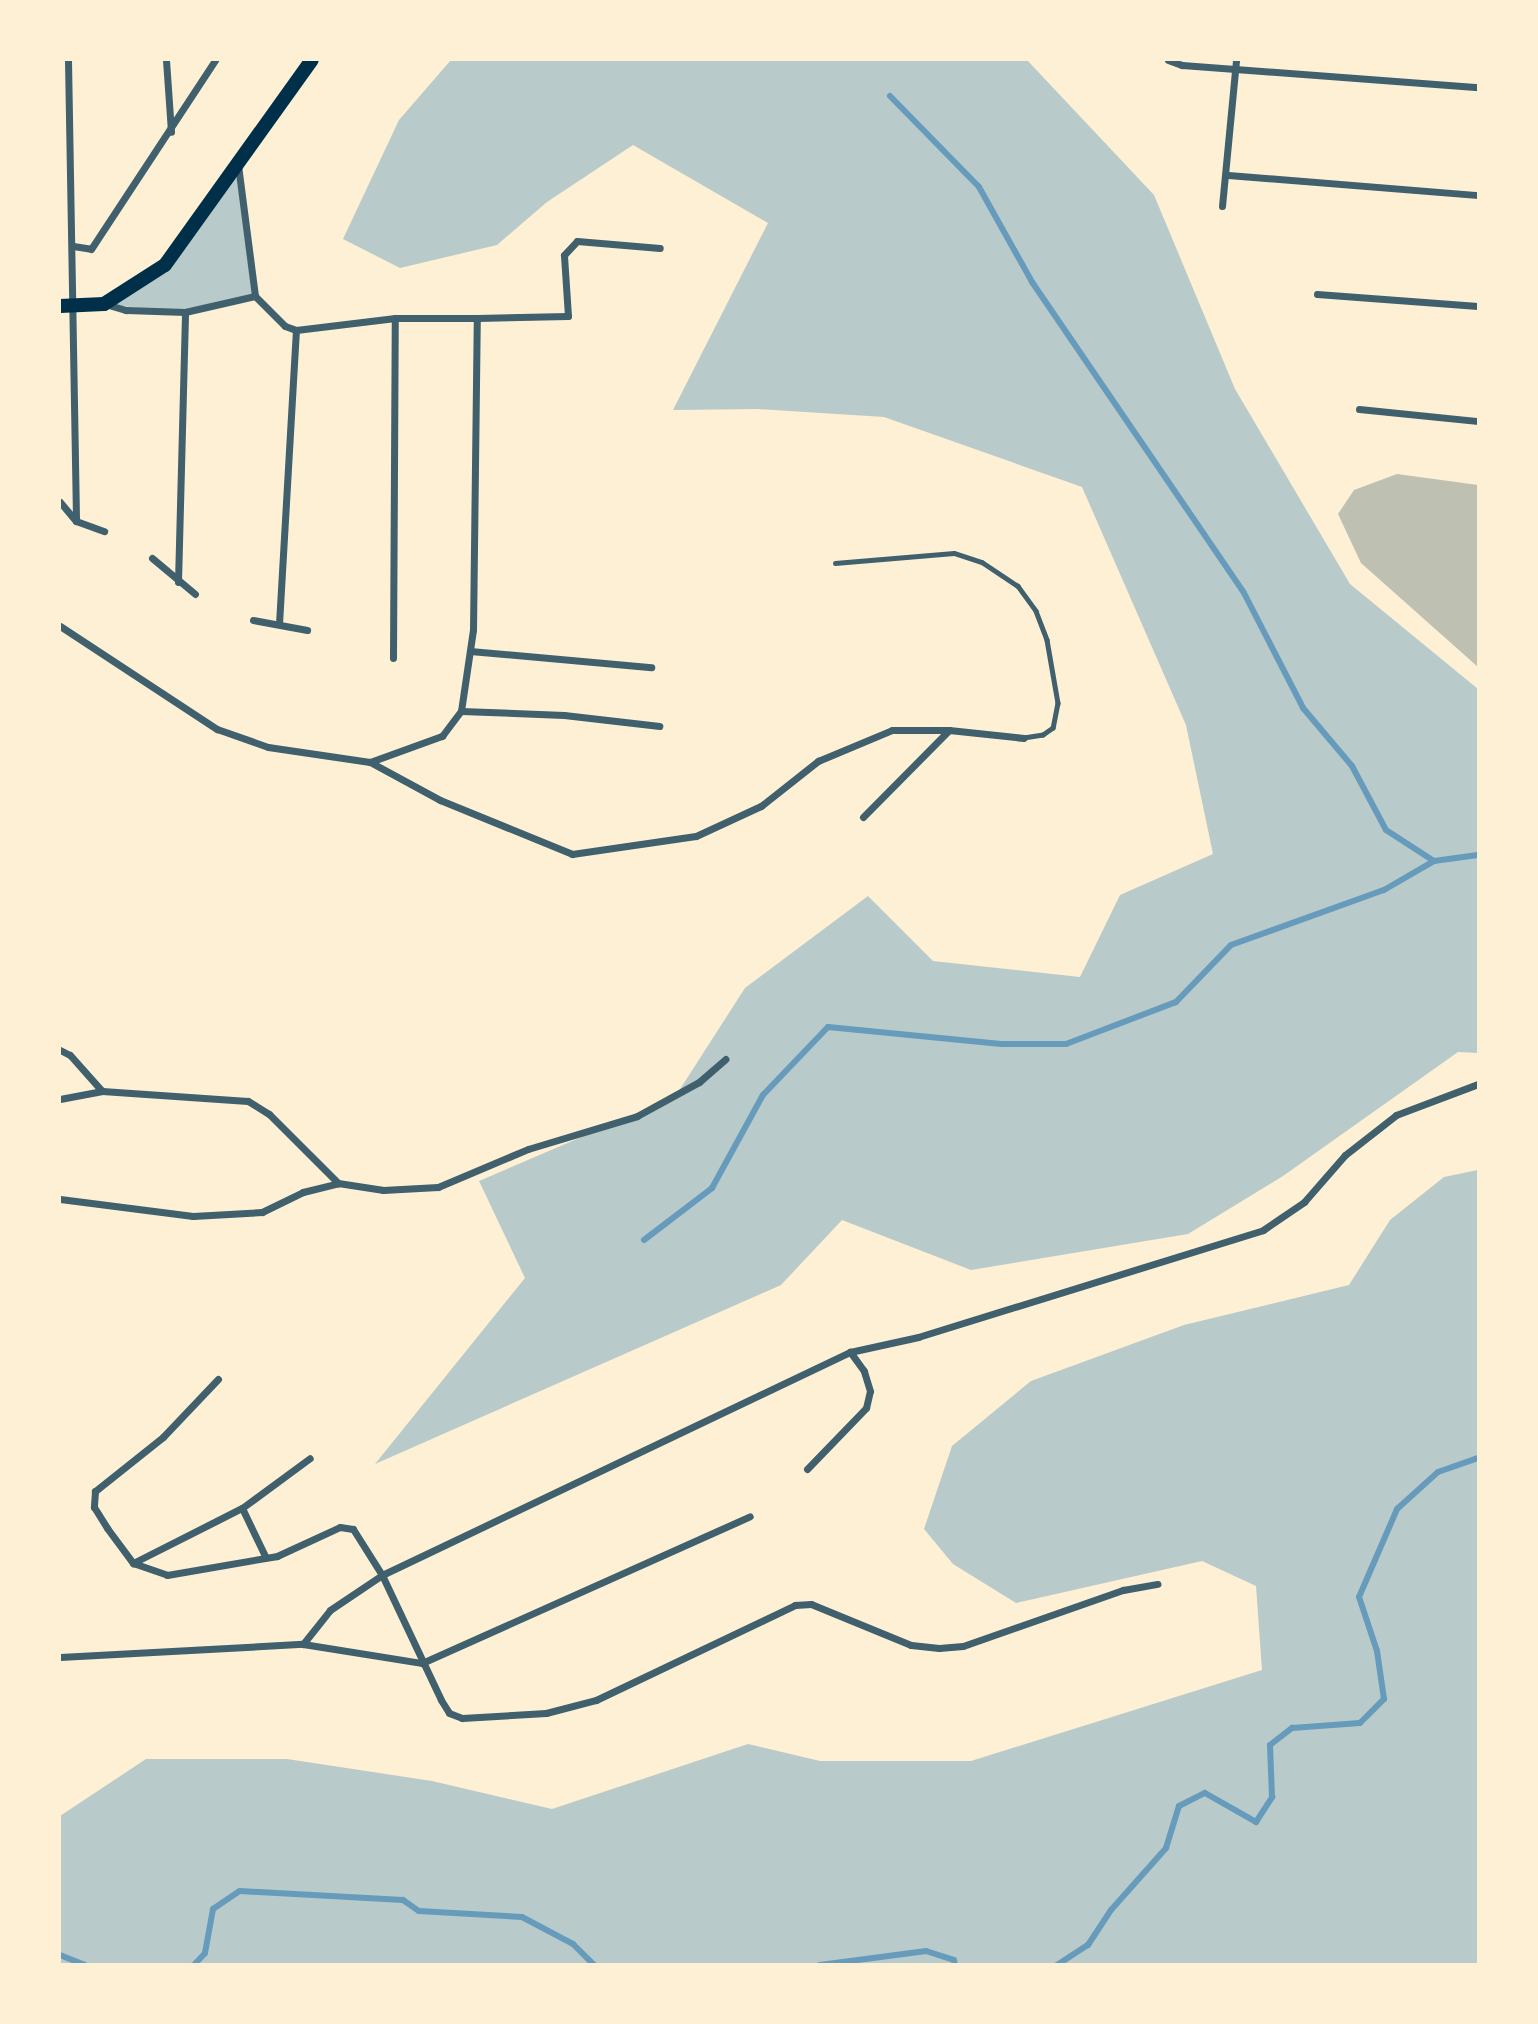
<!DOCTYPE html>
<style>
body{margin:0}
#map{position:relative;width:1538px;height:2024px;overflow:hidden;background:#fdf0d5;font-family:"Open Sans",sans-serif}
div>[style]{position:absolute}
.green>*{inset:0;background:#b9caca}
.stream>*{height:6px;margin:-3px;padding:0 3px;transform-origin:3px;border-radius:3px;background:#669bbc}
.building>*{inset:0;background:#bec0b2}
.service>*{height:4.5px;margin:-2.25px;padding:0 2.25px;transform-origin:2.25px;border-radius:2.25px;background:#3f606c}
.minor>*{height:7px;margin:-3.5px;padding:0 3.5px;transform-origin:3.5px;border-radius:3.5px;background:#3f606c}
.secondary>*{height:14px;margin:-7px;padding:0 7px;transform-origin:7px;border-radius:7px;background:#003049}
span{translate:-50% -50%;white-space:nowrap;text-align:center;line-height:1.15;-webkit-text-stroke:5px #fdf0d5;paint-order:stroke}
.frame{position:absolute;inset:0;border:61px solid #fdf0d5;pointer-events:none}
</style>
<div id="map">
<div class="green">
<i style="clip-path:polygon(451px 60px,1027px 60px,1154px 195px,1235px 389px,1350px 584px,1478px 689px,1478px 1053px,1458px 1052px,1283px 1176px,1188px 1234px,971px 1270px,842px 1220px,781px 1285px,375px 1464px,525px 1278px,479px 1181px,675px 1097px,745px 988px,868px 896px,933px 961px,1080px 977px,1120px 895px,1213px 854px,1186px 725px,1082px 487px,884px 417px,757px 409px,673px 410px,768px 223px,633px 145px,547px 202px,497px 245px,400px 268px,343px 239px,399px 120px)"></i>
<i style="clip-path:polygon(235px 168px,255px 296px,178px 312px,111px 305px,165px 265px)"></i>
<i style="clip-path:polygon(1478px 1170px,1478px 1964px,60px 1964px,60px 1816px,146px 1759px,287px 1759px,432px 1781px,552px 1809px,748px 1744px,820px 1761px,971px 1761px,1262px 1670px,1256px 1586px,1202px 1561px,1016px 1603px,953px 1564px,924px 1529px,952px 1446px,1031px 1381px,1184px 1325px,1349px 1285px,1390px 1220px,1444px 1177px)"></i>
</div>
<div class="stream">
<i style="left:890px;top:96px;width:127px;rotate:45.6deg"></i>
<i style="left:979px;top:187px;width:109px;rotate:60.8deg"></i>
<i style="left:1032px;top:282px;width:376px;rotate:55.7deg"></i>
<i style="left:1244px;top:593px;width:129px;rotate:62.8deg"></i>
<i style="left:1303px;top:708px;width:76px;rotate:49.8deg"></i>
<i style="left:1352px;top:766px;width:72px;rotate:62deg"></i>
<i style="left:1386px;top:830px;width:57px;rotate:32.9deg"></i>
<i style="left:644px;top:1240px;width:86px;rotate:-37.4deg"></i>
<i style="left:712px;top:1188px;width:106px;rotate:-61.3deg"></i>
<i style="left:763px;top:1095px;width:94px;rotate:-46.3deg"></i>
<i style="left:828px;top:1027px;width:174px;rotate:5.6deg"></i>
<i style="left:1001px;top:1044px;width:65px"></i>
<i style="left:1066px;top:1044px;width:118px;rotate:-20.9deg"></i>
<i style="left:1176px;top:1002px;width:79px;rotate:-46deg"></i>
<i style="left:1231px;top:945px;width:163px;rotate:-19.8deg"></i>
<i style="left:1384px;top:890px;width:58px;rotate:-30.1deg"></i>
<i style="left:1434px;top:861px;width:44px;rotate:-7.8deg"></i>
<i style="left:60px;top:1955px;width:27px;rotate:22deg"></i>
<i style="left:194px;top:1965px;width:16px;rotate:-47deg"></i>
<i style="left:205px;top:1953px;width:45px;rotate:-79.7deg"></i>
<i style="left:213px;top:1909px;width:32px;rotate:-34deg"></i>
<i style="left:240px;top:1891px;width:163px;rotate:3.2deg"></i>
<i style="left:403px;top:1900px;width:19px;rotate:35deg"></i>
<i style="left:419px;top:1911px;width:103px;rotate:3.3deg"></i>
<i style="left:522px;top:1917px;width:58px;rotate:27.9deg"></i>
<i style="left:573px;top:1944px;width:30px;rotate:45deg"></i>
<i style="left:820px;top:1965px;width:107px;rotate:-7.5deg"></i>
<i style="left:926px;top:1951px;width:29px;rotate:18deg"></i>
<i style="left:954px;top:1960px;width:5px;rotate:79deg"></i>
<i style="left:1057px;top:1965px;width:37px;rotate:-33deg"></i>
<i style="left:1088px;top:1945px;width:42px;rotate:-56.7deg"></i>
<i style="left:1111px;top:1910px;width:83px;rotate:-48.4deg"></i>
<i style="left:1166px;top:1848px;width:44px;rotate:-72.8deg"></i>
<i style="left:1179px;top:1806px;width:29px;rotate:-27deg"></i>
<i style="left:1205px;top:1793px;width:59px;rotate:29.6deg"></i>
<i style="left:1256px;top:1822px;width:30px;rotate:-57deg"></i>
<i style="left:1272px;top:1797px;width:52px;rotate:-92.2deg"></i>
<i style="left:1270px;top:1745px;width:28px;rotate:-38deg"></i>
<i style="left:1292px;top:1728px;width:68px;rotate:-4.2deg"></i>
<i style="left:1360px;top:1723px;width:34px;rotate:-45deg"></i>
<i style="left:1384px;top:1699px;width:49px;rotate:-98.3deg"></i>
<i style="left:1377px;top:1651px;width:57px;rotate:-108.4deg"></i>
<i style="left:1359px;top:1597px;width:96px;rotate:-66.6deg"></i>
<i style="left:1397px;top:1509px;width:55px;rotate:-42.1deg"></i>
<i style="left:1438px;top:1472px;width:42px;rotate:-19.3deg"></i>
</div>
<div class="building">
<i style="clip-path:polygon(1397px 474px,1478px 485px,1478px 667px,1361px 563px,1338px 514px,1354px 490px)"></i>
</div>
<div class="service">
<i style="left:835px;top:563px;width:119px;rotate:-4.8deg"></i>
<i style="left:954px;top:553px;width:29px;rotate:18deg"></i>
<i style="left:982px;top:562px;width:43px;rotate:33.7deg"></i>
<i style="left:1018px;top:586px;width:31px;rotate:54deg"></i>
<i style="left:1036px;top:611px;width:31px;rotate:69deg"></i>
<i style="left:1047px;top:640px;width:64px;rotate:80.1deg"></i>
<i style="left:1058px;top:703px;width:25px;rotate:101deg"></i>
<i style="left:1053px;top:728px;width:12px;rotate:145deg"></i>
<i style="left:1043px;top:735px;width:19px;rotate:171deg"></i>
</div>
<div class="minor">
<i style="left:68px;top:60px;width:461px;rotate:89deg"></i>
<i style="left:166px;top:60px;width:72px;rotate:86deg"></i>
<i style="left:1168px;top:60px;width:15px;rotate:20deg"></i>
<i style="left:1182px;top:65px;width:297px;rotate:4.3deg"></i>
<i style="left:238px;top:165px;width:132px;rotate:82.6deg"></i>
<i style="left:255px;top:296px;width:42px;rotate:45deg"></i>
<i style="left:285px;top:326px;width:12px;rotate:20deg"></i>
<i style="left:296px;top:330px;width:100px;rotate:-6.9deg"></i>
<i style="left:395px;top:318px;width:82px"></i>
<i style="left:1228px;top:175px;width:251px;rotate:4.6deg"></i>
<i style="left:1222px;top:206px;width:147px;rotate:-84.5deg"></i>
<i style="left:73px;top:246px;width:18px;rotate:9deg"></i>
<i style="left:91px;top:249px;width:226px;rotate:-56.7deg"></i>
<i style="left:1317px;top:294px;width:161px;rotate:4.3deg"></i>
<i style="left:105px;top:304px;width:22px;rotate:16deg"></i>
<i style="left:126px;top:310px;width:59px;rotate:1.9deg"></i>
<i style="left:185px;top:312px;width:72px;rotate:-12.9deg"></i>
<i style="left:1359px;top:409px;width:120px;rotate:5.8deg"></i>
<i style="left:60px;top:502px;width:25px;rotate:50deg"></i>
<i style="left:76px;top:521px;width:30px;rotate:20deg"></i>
<i style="left:152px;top:558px;width:56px;rotate:39.9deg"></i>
<i style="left:178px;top:582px;width:270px;rotate:-88.5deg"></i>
<i style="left:253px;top:620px;width:55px;rotate:10.5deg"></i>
<i style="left:279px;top:624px;width:294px;rotate:-86.7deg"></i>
<i style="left:60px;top:626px;width:188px;rotate:33.3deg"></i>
<i style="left:217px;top:729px;width:54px;rotate:19.4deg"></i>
<i style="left:268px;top:747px;width:103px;rotate:8.4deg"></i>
<i style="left:370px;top:762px;width:80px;rotate:28.5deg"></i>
<i style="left:440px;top:800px;width:143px;rotate:22.2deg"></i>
<i style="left:572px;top:854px;width:125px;rotate:-8.3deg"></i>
<i style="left:696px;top:836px;width:72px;rotate:-24.8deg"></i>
<i style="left:761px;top:806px;width:73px;rotate:-38.3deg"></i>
<i style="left:818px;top:761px;width:80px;rotate:-22.7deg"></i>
<i style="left:892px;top:730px;width:57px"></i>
<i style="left:949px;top:730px;width:75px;rotate:6.1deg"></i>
<i style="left:470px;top:651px;width:182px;rotate:5.1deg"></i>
<i style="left:393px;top:658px;width:340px;rotate:-89.7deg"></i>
<i style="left:461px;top:711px;width:103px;rotate:2.2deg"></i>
<i style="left:564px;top:715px;width:96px;rotate:6.6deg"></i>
<i style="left:370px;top:762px;width:77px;rotate:-19.9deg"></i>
<i style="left:442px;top:736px;width:31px;rotate:-53deg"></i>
<i style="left:461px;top:711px;width:82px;rotate:-81.6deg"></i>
<i style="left:473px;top:630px;width:312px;rotate:-89.3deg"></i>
<i style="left:477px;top:318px;width:91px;rotate:-1.3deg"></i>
<i style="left:568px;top:316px;width:61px;rotate:-93.8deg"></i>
<i style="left:564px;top:255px;width:19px;rotate:-47deg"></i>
<i style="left:577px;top:241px;width:83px;rotate:4.8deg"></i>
<i style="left:863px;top:817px;width:122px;rotate:-45.3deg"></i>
<i style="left:60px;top:1050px;width:11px;rotate:27deg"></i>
<i style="left:70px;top:1055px;width:48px;rotate:48.4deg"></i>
<i style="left:60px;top:1099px;width:43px;rotate:-10.8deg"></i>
<i style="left:102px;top:1091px;width:146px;rotate:3.9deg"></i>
<i style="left:248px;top:1101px;width:25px;rotate:32deg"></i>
<i style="left:269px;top:1114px;width:98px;rotate:45deg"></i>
<i style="left:60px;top:1199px;width:134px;rotate:7.3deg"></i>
<i style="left:193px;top:1216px;width:69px;rotate:-3.3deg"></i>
<i style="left:262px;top:1212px;width:46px;rotate:-26deg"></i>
<i style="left:303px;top:1192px;width:36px;rotate:-14deg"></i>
<i style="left:338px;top:1183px;width:46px;rotate:8.8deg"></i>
<i style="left:383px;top:1190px;width:55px;rotate:-3.1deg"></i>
<i style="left:438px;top:1187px;width:98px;rotate:-22.9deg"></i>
<i style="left:528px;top:1149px;width:114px;rotate:-16.8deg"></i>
<i style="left:637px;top:1116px;width:71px;rotate:-28.7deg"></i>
<i style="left:699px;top:1082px;width:35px;rotate:-41deg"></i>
<i style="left:218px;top:1379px;width:80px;rotate:133.5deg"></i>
<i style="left:163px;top:1437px;width:87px;rotate:141.5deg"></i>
<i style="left:95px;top:1491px;width:16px;rotate:94deg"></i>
<i style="left:94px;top:1507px;width:25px;rotate:58deg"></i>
<i style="left:107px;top:1528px;width:44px;rotate:53.4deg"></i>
<i style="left:133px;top:1563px;width:36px;rotate:19deg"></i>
<i style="left:167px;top:1575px;width:112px;rotate:-9.8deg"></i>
<i style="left:277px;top:1556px;width:69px;rotate:-24.7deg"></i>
<i style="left:340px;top:1527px;width:13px;rotate:9deg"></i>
<i style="left:353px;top:1529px;width:54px;rotate:57.8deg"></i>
<i style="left:382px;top:1575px;width:138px;rotate:64.7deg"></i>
<i style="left:441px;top:1700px;width:15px;rotate:58deg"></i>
<i style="left:449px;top:1713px;width:14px;rotate:21deg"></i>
<i style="left:462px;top:1718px;width:84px;rotate:-3.4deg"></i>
<i style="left:546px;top:1713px;width:52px;rotate:-14.6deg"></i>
<i style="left:596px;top:1700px;width:221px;rotate:-25.5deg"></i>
<i style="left:795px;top:1605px;width:16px;rotate:-4deg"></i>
<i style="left:811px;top:1604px;width:108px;rotate:22.3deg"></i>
<i style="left:911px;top:1645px;width:28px;rotate:6deg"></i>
<i style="left:939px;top:1648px;width:24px;rotate:-5deg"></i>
<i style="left:963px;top:1646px;width:170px;rotate:-19.3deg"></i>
<i style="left:1123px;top:1590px;width:35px;rotate:-10deg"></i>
<i style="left:807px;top:1469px;width:85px;rotate:-46deg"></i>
<i style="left:866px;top:1408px;width:17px;rotate:-77deg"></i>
<i style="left:870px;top:1391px;width:21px;rotate:-107deg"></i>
<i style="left:864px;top:1371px;width:24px;rotate:-126deg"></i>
<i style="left:242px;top:1508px;width:55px;rotate:64.4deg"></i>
<i style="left:133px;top:1563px;width:122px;rotate:-26.8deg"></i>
<i style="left:242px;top:1508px;width:84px;rotate:-36.3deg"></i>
<i style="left:303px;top:1644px;width:43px;rotate:-51.5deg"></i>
<i style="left:330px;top:1610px;width:63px;rotate:-33.9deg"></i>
<i style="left:382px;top:1575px;width:518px;rotate:-25.48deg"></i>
<i style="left:850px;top:1352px;width:70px;rotate:-12.4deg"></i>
<i style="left:918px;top:1337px;width:361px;rotate:-17.2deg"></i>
<i style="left:1263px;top:1230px;width:50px;rotate:-34.3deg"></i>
<i style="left:1304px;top:1202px;width:62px;rotate:-48.9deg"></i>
<i style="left:1345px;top:1155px;width:65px;rotate:-38.1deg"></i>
<i style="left:1396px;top:1115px;width:88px;rotate:-20.7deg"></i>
<i style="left:60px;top:1657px;width:243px;rotate:-3.1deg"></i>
<i style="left:303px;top:1644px;width:121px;rotate:9.1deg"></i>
<i style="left:422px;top:1663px;width:359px;rotate:-24.1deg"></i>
</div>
<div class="secondary">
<i style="left:60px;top:306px;width:44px;rotate:-2.6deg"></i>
<i style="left:104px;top:304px;width:72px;rotate:-32.6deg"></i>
<i style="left:165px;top:265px;width:252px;rotate:-54.4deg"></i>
</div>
<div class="frame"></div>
</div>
